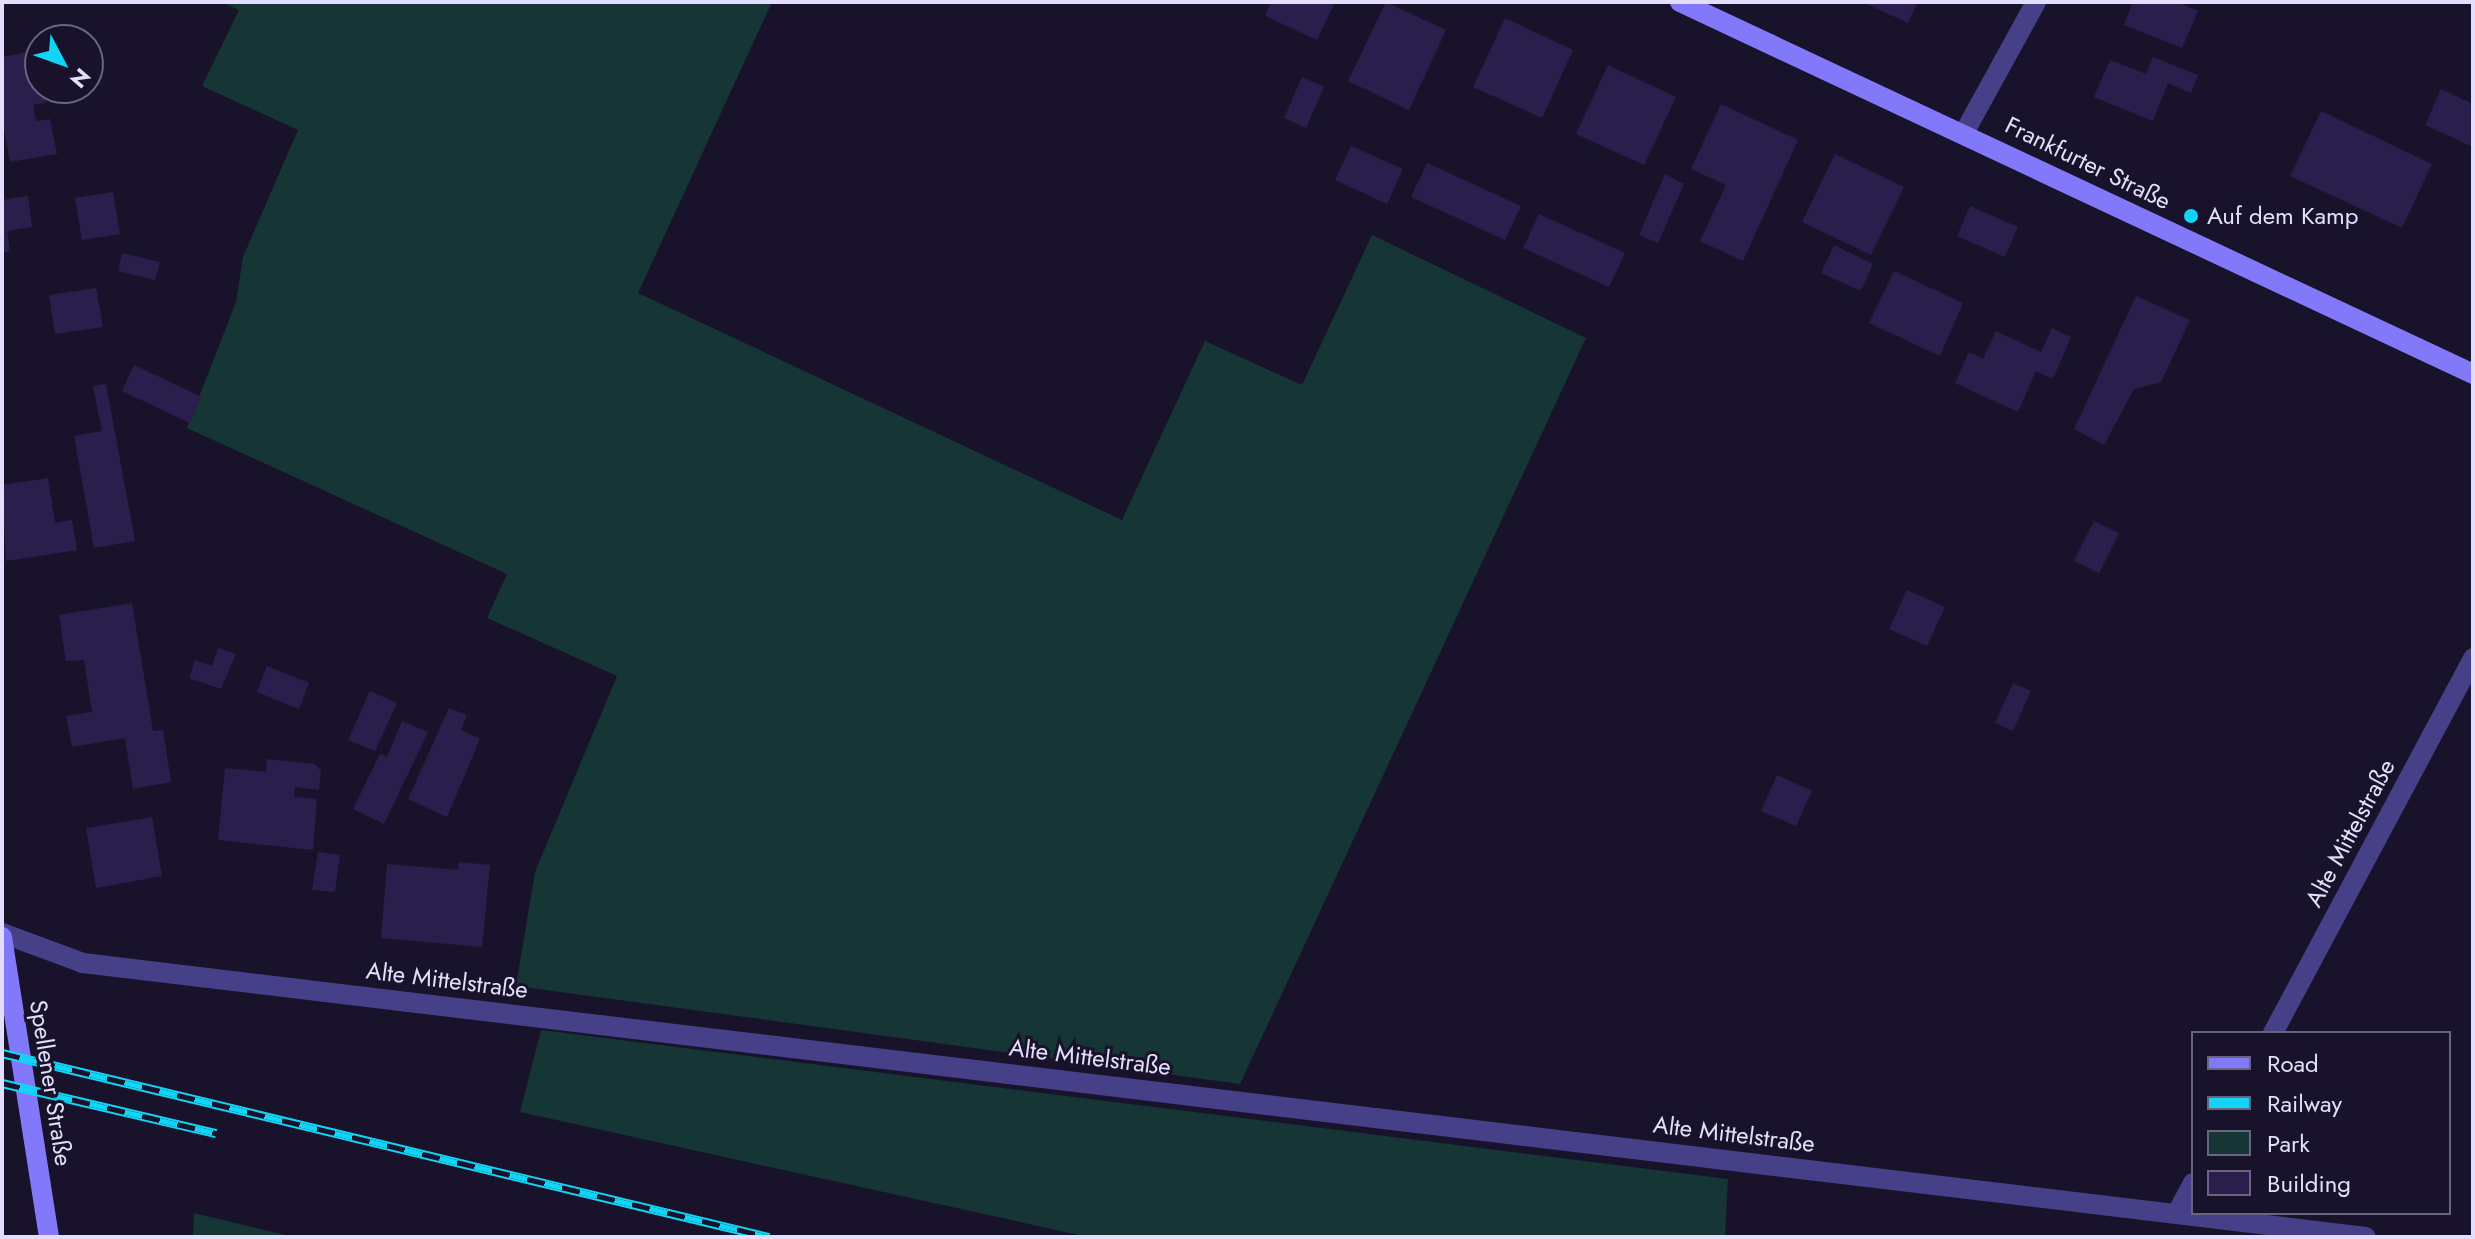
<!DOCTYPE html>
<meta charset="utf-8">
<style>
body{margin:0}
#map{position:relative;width:2475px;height:1239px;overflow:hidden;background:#18132b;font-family:Jost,sans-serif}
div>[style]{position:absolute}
.green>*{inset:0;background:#163535}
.building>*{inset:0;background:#2a1f4c}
.street>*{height:20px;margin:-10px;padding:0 10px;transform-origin:10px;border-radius:10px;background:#464088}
.secondary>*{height:20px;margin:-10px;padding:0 10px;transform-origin:10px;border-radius:10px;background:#8279fa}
.rail>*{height:9px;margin-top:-4.5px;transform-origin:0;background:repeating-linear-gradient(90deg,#18132b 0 18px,#12d5f6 0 36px);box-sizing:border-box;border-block:2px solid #12d5f6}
.dots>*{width:22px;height:22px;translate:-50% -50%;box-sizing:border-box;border:4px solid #18132b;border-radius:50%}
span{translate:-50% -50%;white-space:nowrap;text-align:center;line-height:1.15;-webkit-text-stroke:6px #18132b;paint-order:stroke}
.street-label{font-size:24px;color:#e3defe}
.poi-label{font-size:24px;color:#e3defe}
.left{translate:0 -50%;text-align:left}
.frame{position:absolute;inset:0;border:4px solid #e3defe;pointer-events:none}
.legend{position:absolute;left:2191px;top:1031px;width:260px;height:184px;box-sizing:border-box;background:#18132b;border:2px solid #69647f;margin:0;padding:10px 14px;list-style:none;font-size:24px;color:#e3defe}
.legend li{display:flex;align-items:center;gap:16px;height:40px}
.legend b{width:40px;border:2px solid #69647f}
.north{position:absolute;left:24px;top:24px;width:80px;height:80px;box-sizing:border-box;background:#18132b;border:2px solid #69647f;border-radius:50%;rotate:131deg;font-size:22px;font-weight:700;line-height:32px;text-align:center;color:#e3defe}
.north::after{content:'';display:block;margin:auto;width:28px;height:36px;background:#12d5f6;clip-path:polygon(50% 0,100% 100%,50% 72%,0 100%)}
</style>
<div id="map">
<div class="green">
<i style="clip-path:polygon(222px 2px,772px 2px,638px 293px,1122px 520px,1205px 341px,1302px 385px,1372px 235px,1586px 338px,1240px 1084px,516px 986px,535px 872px,617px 676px,487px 618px,507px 574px,187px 428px,236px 302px,243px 257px,298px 130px,202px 86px,239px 10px)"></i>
<i style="clip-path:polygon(541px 1030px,1728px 1179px,1725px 1237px,1088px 1237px,520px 1112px)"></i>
<i style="clip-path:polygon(194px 1213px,293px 1237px,193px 1237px)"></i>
</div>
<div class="building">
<i style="clip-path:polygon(1271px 2px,1335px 2px,1317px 40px,1265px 16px)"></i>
<i style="clip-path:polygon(1386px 2px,1446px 30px,1409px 110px,1348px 81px)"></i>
<i style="clip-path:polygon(1863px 2px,1918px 2px,1908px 23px)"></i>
<i style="clip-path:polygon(2133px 2px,2177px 2px,2198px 11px,2182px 48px,2124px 25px)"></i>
<i style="clip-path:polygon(1505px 18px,1573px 50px,1542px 118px,1473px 87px)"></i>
<i style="clip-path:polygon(37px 50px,40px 88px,47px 102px,33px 105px,36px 121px,50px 119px,57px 154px,10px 162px,2px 118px,2px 57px)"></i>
<i style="clip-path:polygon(2153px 57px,2198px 75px,2191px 93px,2168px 83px,2153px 121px,2094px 97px,2110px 60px,2146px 74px)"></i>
<i style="clip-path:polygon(1608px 65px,1676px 97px,1644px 165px,1576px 134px)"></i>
<i style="clip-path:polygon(1302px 77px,1324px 87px,1306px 128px,1284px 118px)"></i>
<i style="clip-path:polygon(2441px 89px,2473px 104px,2473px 147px,2425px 125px)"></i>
<i style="clip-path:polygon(1721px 104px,1798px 140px,1743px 261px,1700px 241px,1726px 185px,1691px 169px)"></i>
<i style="clip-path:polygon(2321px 111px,2432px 164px,2402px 228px,2290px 176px)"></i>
<i style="clip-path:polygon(1351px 146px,1403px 169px,1387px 204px,1335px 180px)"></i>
<i style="clip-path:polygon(1835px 154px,1904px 187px,1871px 255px,1802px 222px)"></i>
<i style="clip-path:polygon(1427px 163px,1521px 206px,1505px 240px,1411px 197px)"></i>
<i style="clip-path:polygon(1665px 174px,1684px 184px,1658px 243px,1639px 235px)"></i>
<i style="clip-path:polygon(113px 192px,120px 234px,82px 240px,75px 198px)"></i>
<i style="clip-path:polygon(28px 196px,32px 227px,7px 231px,10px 251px,2px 253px,2px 200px)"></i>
<i style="clip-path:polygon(1970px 206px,2018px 227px,2005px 257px,1957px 236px)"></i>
<i style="clip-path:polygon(1539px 214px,1625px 253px,1609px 287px,1523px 248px)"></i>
<i style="clip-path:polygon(1834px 245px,1873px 264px,1861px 291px,1821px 273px)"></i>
<i style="clip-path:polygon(122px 253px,160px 262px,155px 280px,118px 271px)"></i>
<i style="clip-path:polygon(1894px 271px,1963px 303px,1940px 356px,1869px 323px)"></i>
<i style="clip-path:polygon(96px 288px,103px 327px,55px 334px,49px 295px)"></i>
<i style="clip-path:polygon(2136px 296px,2190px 320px,2161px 382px,2134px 389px,2104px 445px,2074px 429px)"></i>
<i style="clip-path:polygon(2052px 328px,2071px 337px,2053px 379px,2036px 371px,2018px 412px,1955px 383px,1969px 352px,1983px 359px,1996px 331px,2041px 352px)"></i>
<i style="clip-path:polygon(134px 365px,202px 397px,190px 423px,122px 391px)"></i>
<i style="clip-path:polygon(106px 384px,135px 541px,94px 548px,74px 436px,102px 431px,93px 386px)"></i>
<i style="clip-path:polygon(48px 478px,55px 523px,72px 520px,77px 550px,6px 561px,2px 485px)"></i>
<i style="clip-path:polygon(2094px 521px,2119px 533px,2099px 573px,2074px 561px)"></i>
<i style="clip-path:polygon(1907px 590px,1945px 607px,1927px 646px,1889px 629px)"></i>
<i style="clip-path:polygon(132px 603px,153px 731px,163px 730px,171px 782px,133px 789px,125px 738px,72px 747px,66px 716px,92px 712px,84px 660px,66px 661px,59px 615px)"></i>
<i style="clip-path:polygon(218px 648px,236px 654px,221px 689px,189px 678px,195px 660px,212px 666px)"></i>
<i style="clip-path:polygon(267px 666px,309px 683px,299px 709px,257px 692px)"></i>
<i style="clip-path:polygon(2013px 683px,2031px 691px,2013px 731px,1995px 723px)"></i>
<i style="clip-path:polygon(370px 691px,397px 703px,375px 751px,348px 740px)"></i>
<i style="clip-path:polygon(449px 708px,467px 715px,461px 730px,480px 739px,447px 817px,408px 799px)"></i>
<i style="clip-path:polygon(402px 721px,428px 732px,384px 824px,353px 809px,380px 754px,387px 757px)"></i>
<i style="clip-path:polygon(267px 759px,315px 764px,321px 771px,319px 790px,295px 787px,294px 797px,317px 799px,313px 850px,218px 840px,225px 768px,266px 772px)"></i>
<i style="clip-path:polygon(1777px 775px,1812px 791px,1796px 826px,1761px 811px)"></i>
<i style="clip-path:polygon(152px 817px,162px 876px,96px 888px,86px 828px)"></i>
<i style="clip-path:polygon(318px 852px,340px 855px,335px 892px,312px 890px)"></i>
<i style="clip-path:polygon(459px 862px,490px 865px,482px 947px,381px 938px,387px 864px,458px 870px)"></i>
</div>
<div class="street">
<i style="left:1964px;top:133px;width:149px;rotate:-61.2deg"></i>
<i style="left:2px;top:933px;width:86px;rotate:20.3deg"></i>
<i style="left:83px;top:963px;width:2299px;rotate:6.84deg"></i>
<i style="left:2273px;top:1033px;width:425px;rotate:-61.9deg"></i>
<i style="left:2177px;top:1213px;width:34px;rotate:-62deg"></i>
</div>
<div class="secondary">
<i style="left:1680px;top:2px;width:876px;rotate:25.13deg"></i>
<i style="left:2px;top:937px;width:304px;rotate:81.1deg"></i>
</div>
<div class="rail">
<i style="left:2px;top:1053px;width:789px;rotate:13.49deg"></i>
<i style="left:2px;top:1083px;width:220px;rotate:13.2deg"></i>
</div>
<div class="dots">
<i style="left:2191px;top:216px;background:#12d5f6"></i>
</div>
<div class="street-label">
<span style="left:2088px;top:163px;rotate:26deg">Frankfurter Straße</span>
<span style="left:2350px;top:833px;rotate:-62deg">Alte Mittelstraße</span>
<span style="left:447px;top:980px;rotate:7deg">Alte Mittelstraße</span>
<span style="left:1090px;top:1057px;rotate:7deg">Alte Mittelstraße</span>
<span style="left:51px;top:1083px;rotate:81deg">Spellener Straße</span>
<span style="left:1734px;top:1134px;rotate:7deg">Alte Mittelstraße</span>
</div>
<div class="poi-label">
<span class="left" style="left:2207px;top:216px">Auf dem Kamp</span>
</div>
<div class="frame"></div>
<ul class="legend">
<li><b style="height:10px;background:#8279fa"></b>Road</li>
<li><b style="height:10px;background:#12d5f6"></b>Railway</li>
<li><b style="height:22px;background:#163535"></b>Park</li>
<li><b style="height:22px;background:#2a1f4c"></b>Building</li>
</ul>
<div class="north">N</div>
</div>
